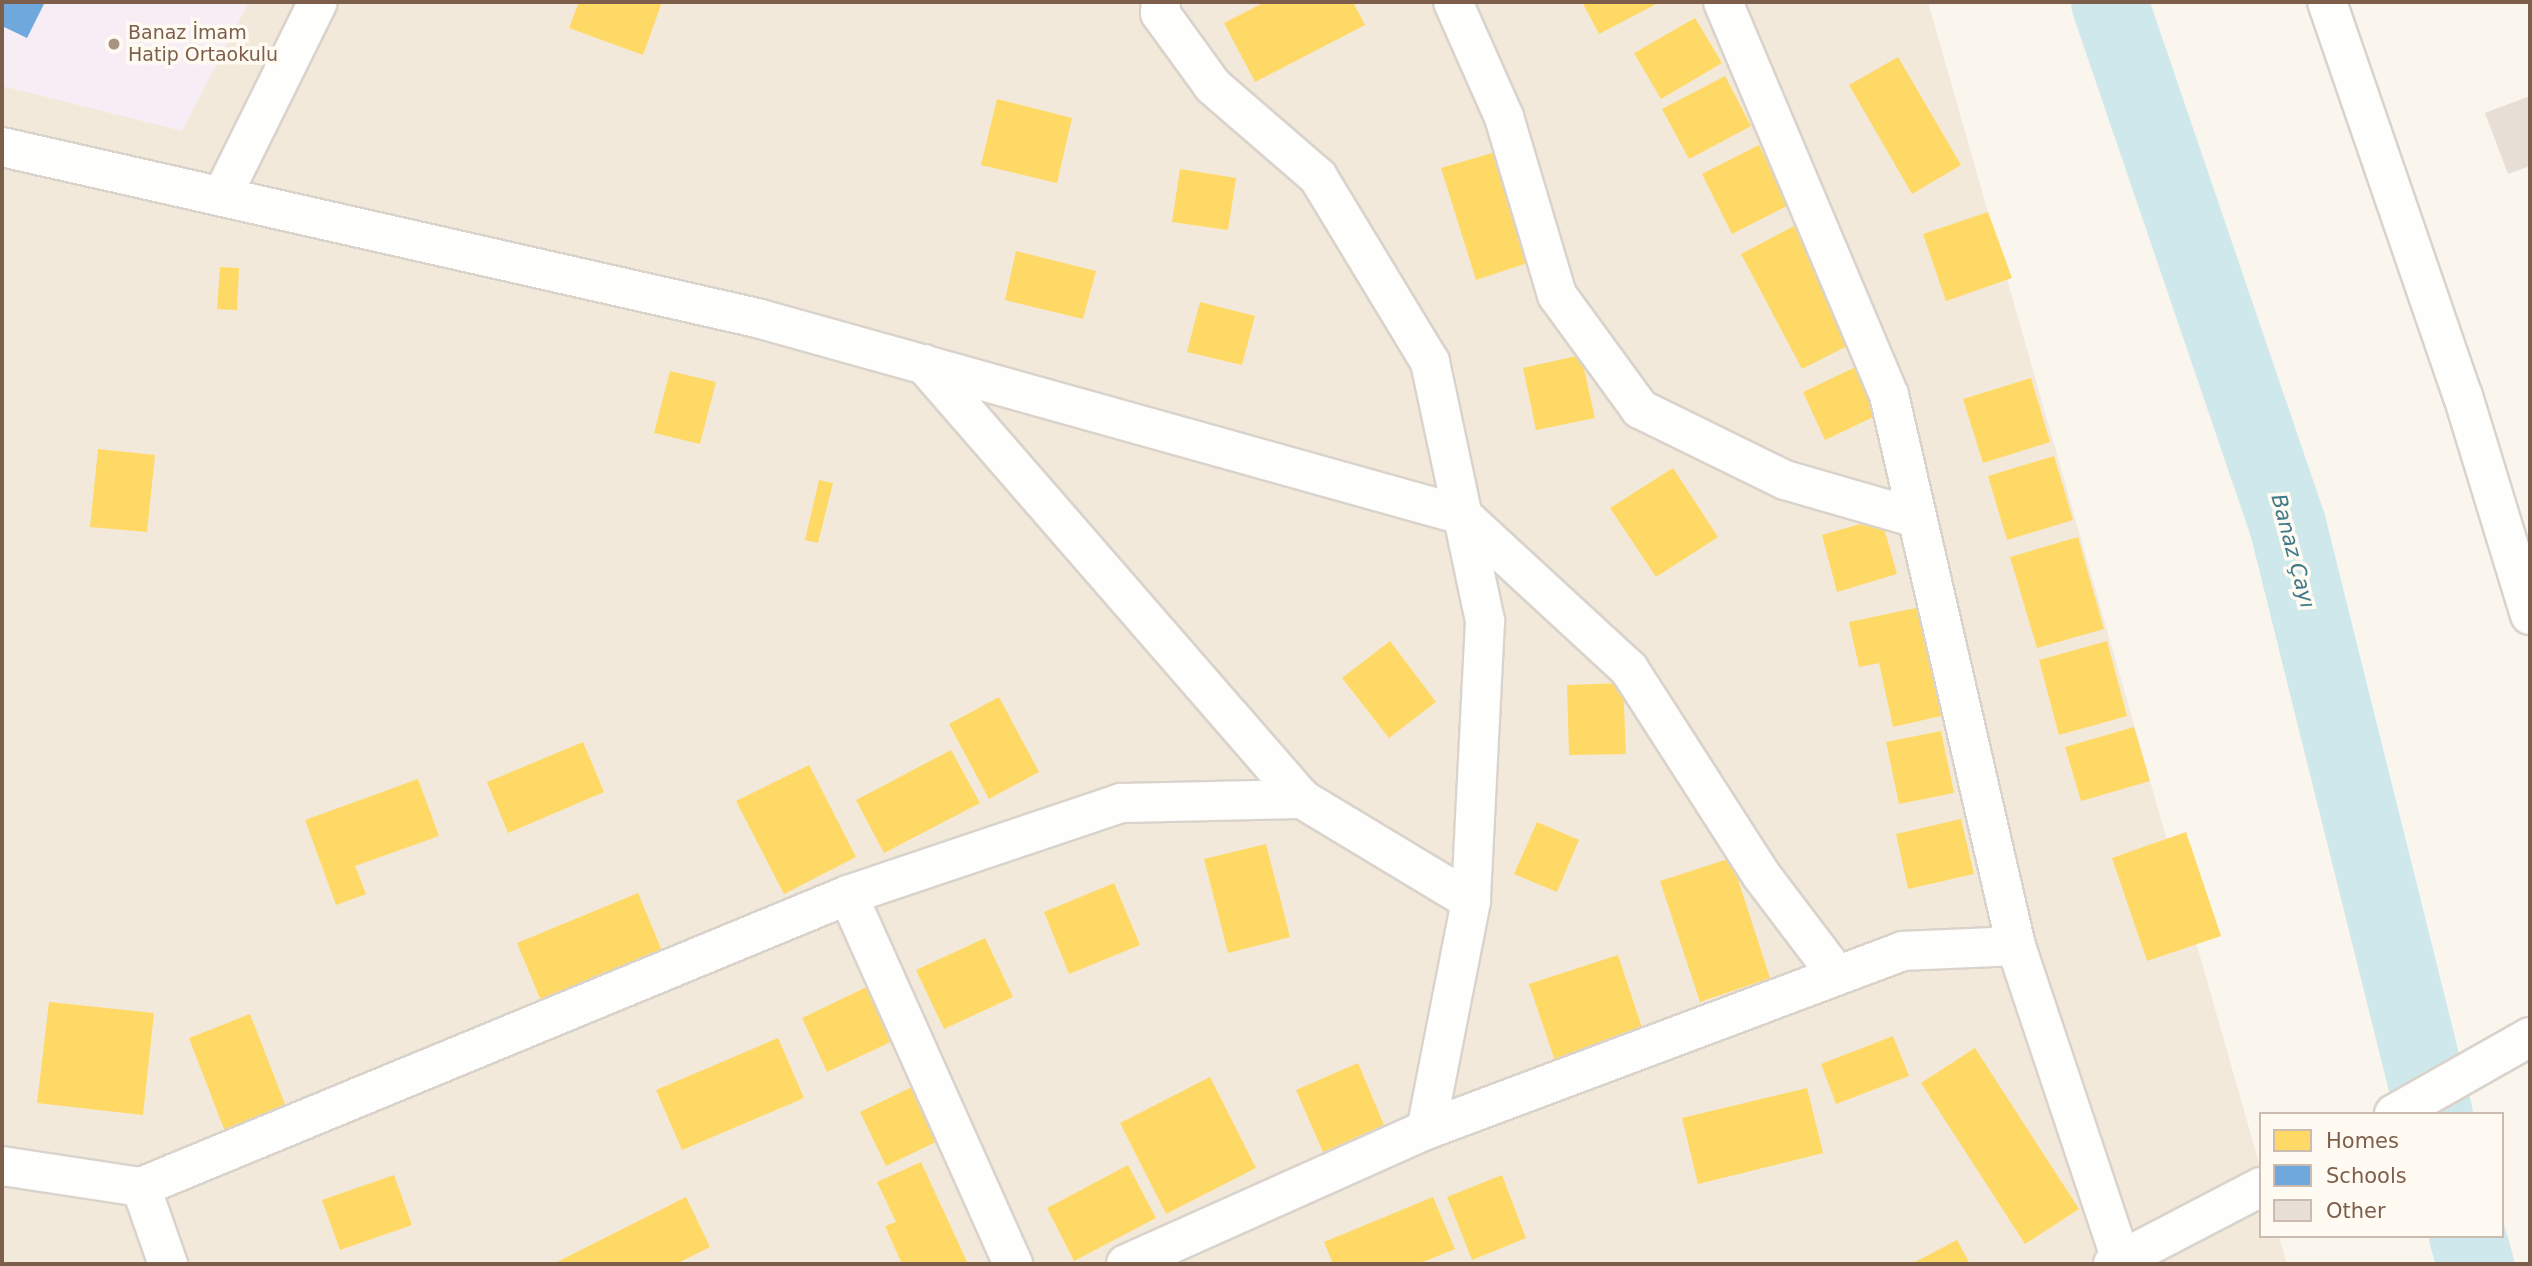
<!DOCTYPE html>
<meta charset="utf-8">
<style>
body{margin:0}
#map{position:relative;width:2532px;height:1266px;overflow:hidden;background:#faf6ee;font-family:"DejaVu Sans",sans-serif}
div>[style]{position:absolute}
.residential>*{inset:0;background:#f3e9db}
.education>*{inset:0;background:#f7edf5}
.homes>*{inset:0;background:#ffd966}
.schools>*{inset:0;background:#6fa8dc}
.river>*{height:77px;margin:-38.5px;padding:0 38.5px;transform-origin:38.5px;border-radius:38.5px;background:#cee8eb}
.building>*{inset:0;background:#e7ded5}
.roads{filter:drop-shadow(2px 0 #dad3cc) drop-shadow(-2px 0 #dad3cc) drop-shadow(0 2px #dad3cc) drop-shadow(0 -2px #dad3cc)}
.street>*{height:38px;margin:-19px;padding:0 19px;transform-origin:19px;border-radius:19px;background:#fefefc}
.secondary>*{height:38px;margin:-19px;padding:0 19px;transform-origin:19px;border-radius:19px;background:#fefefc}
.dots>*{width:19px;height:19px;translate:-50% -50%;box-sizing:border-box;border:4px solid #fffaf2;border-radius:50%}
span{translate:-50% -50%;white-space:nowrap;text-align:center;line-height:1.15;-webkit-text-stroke:7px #fffaf2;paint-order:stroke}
.poi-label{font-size:19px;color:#7c5e4a}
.left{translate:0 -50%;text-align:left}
.water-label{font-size:21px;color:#3e7a8a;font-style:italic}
.frame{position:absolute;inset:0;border:4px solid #7c5e4a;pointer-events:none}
.legend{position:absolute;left:2259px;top:1112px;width:245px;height:126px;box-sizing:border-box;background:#fffaf2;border:2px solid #cbbcaf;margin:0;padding:9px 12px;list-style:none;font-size:21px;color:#7c5e4a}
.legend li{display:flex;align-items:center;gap:14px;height:35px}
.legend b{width:35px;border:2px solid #cbbcaf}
</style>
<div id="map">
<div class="residential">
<i style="clip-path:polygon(2px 2px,1928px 2px,2261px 1170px,2261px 1236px,2279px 1236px,2287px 1264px,2px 1264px)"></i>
</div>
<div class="education">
<i style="clip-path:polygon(2px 2px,249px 2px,182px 131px,2px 86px)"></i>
</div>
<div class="homes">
<i style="clip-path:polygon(579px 2px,662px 2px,643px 55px,569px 28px)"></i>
<i style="clip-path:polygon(1265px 2px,1353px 2px,1365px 25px,1255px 82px,1224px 23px)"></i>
<i style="clip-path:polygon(1582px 2px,1660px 2px,1599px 34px)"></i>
<i style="clip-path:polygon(1695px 18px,1722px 63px,1661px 99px,1634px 53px)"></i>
<i style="clip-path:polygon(1898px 57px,1961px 165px,1912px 194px,1849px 85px)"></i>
<i style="clip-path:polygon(1725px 76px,1751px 126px,1689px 159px,1662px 109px)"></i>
<i style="clip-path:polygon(997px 99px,1072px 118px,1057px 183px,981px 165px)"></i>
<i style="clip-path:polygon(1759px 145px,1789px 205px,1732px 234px,1702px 174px)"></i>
<i style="clip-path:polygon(1502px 150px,1537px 260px,1476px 280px,1441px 168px)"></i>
<i style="clip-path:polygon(1180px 169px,1236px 178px,1228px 230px,1172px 222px)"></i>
<i style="clip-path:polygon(1988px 212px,2012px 278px,1946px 301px,1923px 234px)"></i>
<i style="clip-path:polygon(1794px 226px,1855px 342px,1802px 369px,1741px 254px)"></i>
<i style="clip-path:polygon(1016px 251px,1096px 271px,1083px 319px,1005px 300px)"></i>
<i style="clip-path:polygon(220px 267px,239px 268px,237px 310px,217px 309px)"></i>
<i style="clip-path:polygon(1200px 302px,1255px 316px,1242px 365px,1187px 352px)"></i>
<i style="clip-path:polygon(1581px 355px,1595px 418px,1536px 430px,1523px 368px)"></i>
<i style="clip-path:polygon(1864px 363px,1886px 411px,1825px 440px,1803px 392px)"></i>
<i style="clip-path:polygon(670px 371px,716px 382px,700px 444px,654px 433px)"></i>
<i style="clip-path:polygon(2031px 378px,2050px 442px,1983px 463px,1963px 399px)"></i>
<i style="clip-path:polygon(98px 449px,155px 455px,147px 532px,90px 527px)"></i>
<i style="clip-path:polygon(2054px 456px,2073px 520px,2007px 540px,1988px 476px)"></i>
<i style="clip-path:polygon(1673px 468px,1718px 537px,1656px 577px,1610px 508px)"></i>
<i style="clip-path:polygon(819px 480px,833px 483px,818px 543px,805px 540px)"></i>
<i style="clip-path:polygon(1881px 518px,1897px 574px,1837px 592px,1822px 535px)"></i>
<i style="clip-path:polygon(2078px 537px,2104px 629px,2037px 648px,2010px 557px)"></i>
<i style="clip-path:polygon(1930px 605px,1954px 713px,1893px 727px,1879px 663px,1859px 667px,1849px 622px)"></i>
<i style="clip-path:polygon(1390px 641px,1436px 702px,1389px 738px,1342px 678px)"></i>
<i style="clip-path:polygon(2107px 641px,2127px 716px,2059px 735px,2039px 660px)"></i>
<i style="clip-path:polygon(1623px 683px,1626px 754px,1569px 755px,1567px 685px)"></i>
<i style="clip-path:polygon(999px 697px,1039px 772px,989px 799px,949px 724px)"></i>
<i style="clip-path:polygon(2134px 727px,2150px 781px,2081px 801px,2065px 747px)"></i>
<i style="clip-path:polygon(1941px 731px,1954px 793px,1899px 804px,1886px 742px)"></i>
<i style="clip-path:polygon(583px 742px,604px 792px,508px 833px,487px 782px)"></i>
<i style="clip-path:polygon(951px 750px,980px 803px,884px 853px,856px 800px)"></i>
<i style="clip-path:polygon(809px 765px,856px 857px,784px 894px,736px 801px)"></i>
<i style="clip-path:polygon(418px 779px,439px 836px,355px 866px,366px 894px,336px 905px,305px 820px)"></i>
<i style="clip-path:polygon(1961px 819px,1974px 874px,1908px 889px,1896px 834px)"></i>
<i style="clip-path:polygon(1537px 822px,1579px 840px,1557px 892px,1514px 874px)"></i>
<i style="clip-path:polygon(2186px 832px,2221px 936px,2147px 961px,2112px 858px)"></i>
<i style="clip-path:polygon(1266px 844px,1290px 937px,1228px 953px,1204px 859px)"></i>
<i style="clip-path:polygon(1731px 858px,1770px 978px,1700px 1002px,1660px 881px)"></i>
<i style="clip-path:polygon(1114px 883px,1140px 945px,1069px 974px,1044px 912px)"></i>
<i style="clip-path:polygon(638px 893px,665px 958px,544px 1008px,517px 943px)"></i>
<i style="clip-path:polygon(985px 938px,1013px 997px,944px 1029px,916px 970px)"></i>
<i style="clip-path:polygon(1618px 955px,1647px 1043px,1559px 1073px,1529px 984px)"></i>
<i style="clip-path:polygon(875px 983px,901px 1037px,827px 1072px,802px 1018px)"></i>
<i style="clip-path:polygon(49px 1002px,154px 1013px,143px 1115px,37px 1103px)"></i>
<i style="clip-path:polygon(250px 1014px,290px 1117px,229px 1142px,189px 1038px)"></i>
<i style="clip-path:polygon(1893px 1036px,1909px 1076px,1836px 1104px,1821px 1064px)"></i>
<i style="clip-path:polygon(778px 1038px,804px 1098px,682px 1150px,656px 1090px)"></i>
<i style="clip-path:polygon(1975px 1048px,2079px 1209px,2025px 1244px,1921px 1083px)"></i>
<i style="clip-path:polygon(1358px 1063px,1384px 1125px,1323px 1152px,1296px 1090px)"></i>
<i style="clip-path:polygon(1210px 1077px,1256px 1168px,1166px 1214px,1120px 1123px)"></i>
<i style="clip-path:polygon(914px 1086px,940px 1140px,886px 1166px,860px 1112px)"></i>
<i style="clip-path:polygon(1807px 1088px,1823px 1153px,1698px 1184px,1682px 1118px)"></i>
<i style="clip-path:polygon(921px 1162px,968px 1264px,902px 1264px,885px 1226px,896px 1222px,877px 1182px)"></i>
<i style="clip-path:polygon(1128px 1165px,1156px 1218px,1074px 1261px,1047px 1208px)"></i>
<i style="clip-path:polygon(394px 1175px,412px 1225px,340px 1250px,322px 1200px)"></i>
<i style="clip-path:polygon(1502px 1175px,1526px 1238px,1472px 1260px,1447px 1197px)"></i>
<i style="clip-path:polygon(686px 1197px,710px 1247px,676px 1264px,553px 1264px)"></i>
<i style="clip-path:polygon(1433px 1197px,1455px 1249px,1418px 1264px,1333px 1264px,1324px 1242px)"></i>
<i style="clip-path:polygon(1957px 1240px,1970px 1264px,1911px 1264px)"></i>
</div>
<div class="schools">
<i style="clip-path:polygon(2px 2px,45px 2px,27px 38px,2px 26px)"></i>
</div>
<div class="river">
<i style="left:2109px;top:2px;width:552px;rotate:71.17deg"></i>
<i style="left:2287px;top:524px;width:608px;rotate:76.01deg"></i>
<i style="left:2467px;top:1236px;width:29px;rotate:74deg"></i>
</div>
<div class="building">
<i style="clip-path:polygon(2530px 96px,2530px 166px,2508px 174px,2485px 113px)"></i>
</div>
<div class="roads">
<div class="street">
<i style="left:1161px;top:2px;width:11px;rotate:95deg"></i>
<i style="left:1160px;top:13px;width:90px;rotate:54deg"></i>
<i style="left:1213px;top:86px;width:139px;rotate:40.9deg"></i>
<i style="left:1318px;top:177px;width:216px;rotate:58.8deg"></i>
<i style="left:1430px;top:362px;width:265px;rotate:78deg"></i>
<i style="left:1485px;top:621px;width:280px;rotate:92.9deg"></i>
<i style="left:1471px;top:901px;width:233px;rotate:101.1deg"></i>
<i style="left:1453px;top:2px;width:126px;rotate:66.1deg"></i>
<i style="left:1504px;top:117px;width:186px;rotate:73.4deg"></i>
<i style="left:1557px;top:295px;width:141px;rotate:53.9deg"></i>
<i style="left:1640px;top:409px;width:161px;rotate:26.1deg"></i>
<i style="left:1785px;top:480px;width:137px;rotate:16.1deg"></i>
<i style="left:1723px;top:2px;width:427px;rotate:67.1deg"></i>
<i style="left:1889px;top:395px;width:565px;rotate:77.02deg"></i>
<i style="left:2016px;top:946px;width:331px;rotate:71.5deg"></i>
<i style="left:2327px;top:2px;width:417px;rotate:71deg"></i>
<i style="left:2463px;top:396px;width:229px;rotate:73deg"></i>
<i style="left:2px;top:147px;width:774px;rotate:12.76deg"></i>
<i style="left:757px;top:318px;width:732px;rotate:15.61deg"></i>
<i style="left:1462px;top:515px;width:227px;rotate:42.7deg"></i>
<i style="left:1629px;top:669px;width:246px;rotate:57.3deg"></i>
<i style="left:1762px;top:876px;width:124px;rotate:52.9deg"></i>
<i style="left:222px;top:196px;width:216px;rotate:-63.7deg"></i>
<i style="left:924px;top:364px;width:576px;rotate:49.01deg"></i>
<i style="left:848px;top:895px;width:404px;rotate:65.9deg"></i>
<i style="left:2px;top:1166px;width:141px;rotate:8.6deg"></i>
<i style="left:141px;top:1187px;width:765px;rotate:-22.44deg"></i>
<i style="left:848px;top:895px;width:288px;rotate:-18.6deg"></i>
<i style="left:1121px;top:803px;width:181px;rotate:-1.3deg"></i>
<i style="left:1302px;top:799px;width:197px;rotate:31.1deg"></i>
<i style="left:141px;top:1187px;width:82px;rotate:70.7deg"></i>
<i style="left:1126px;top:1264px;width:329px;rotate:-24.1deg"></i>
<i style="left:1426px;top:1130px;width:509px;rotate:-20.57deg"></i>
<i style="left:1903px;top:951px;width:113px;rotate:-2.5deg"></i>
</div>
<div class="secondary">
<i style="left:2394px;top:1114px;width:156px;rotate:-29.5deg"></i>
<i style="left:2113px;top:1264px;width:167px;rotate:-27.5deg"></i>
</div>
</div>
<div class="dots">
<i style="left:114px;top:44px;background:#a89383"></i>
</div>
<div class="poi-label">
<span class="left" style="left:128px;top:44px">Banaz İmam<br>Hatip Ortaokulu</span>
</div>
<div class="water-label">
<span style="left:2293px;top:551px;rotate:75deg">Banaz Çayı</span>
</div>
<div class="frame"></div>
<ul class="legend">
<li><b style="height:19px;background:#ffd966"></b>Homes</li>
<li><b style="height:19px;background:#6fa8dc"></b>Schools</li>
<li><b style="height:19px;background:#e7ded5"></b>Other</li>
</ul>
</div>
